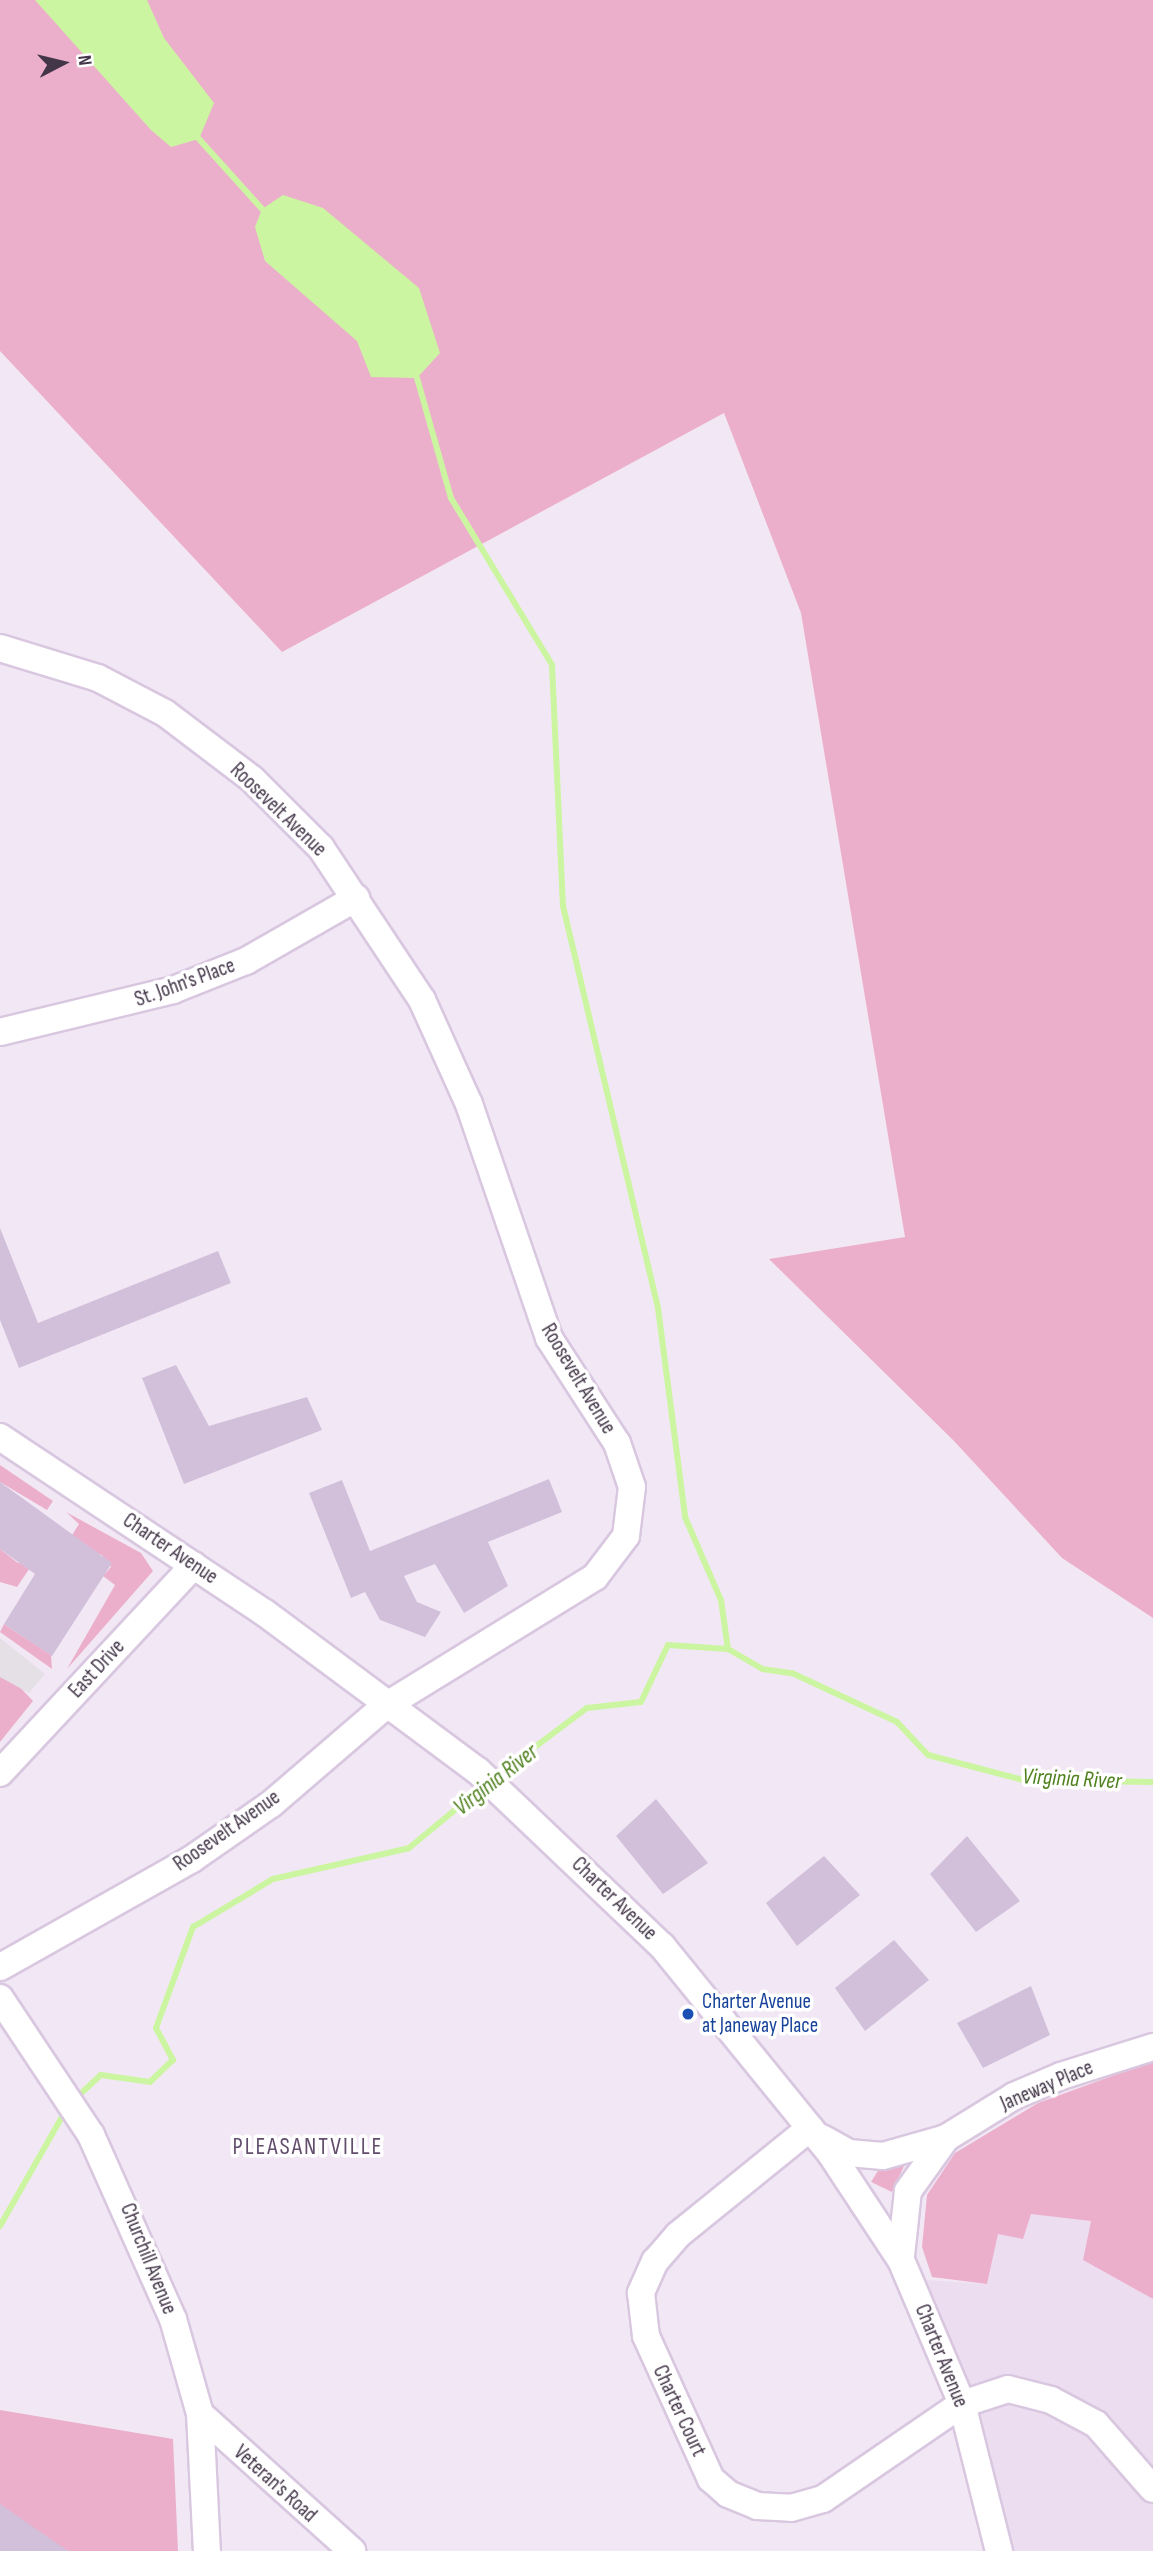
<!DOCTYPE html>
<style>
body{margin:0}
#map{position:relative;width:1153px;height:2551px;overflow:hidden;background:#f2e8f5;font-family:"Sofia Sans Condensed",sans-serif}
div>[style]{position:absolute}
.residential>*{inset:0;background:#ecddf1}
.green>*{inset:0;background:#ecafcb}
.parking>*{inset:0;background:#e4e0e6}
.water>*{inset:0;background:#ccf5a1}
.stream>*{height:6px;margin:-3px;padding:0 3px;transform-origin:3px;border-radius:3px;background:#ccf5a1}
.building>*{inset:0;background:#d2c0db}
.roads{filter:drop-shadow(2px 0 #d9c7e0) drop-shadow(-2px 0 #d9c7e0) drop-shadow(0 2px #d9c7e0) drop-shadow(0 -2px #d9c7e0)}
.street>*{height:26px;margin:-13px;padding:0 13px;transform-origin:13px;border-radius:13px;background:#fff}
.dots>*{width:19px;height:19px;translate:-50% -50%;box-sizing:border-box;border:4px solid #fff;border-radius:50%}
span{translate:-50% -50%;white-space:nowrap;text-align:center;line-height:1.15;-webkit-text-stroke:7px #fff;paint-order:stroke}
.street-label{font-size:21px;color:#433649}
.transit-label{font-size:21px;color:#164399}
.left{translate:0 -50%;text-align:left}
.water-label{font-size:23px;color:#50811f;font-style:italic}
.quarter-label{font-size:24px;color:#624d6d;letter-spacing:2px}
.north{position:absolute;left:28px;top:28px;width:70px;height:70px;-webkit-text-stroke:5px #fff;paint-order:stroke;rotate:83deg;font-size:19px;font-weight:700;line-height:28px;text-align:center;color:#433649}
.north::after{content:'';display:block;margin:auto;width:24px;height:32px;background:#433649;clip-path:polygon(50% 0,100% 100%,50% 72%,0 100%)}
</style>
<div id="map">
<div class="residential">
<i style="clip-path:polygon(1031px 2213px,1091px 2221px,1083px 2260px,1153px 2299px,1153px 2551px,999px 2551px,910px 2279px,987px 2284px,997px 2233px)"></i>
</div>
<div class="green">
<i style="clip-path:polygon(0 0,1153px 0,1153px 1618px,1062px 1558px,954px 1441px,769px 1259px,905px 1237px,801px 613px,724px 413px,282px 652px,0 351px)"></i>
<i style="clip-path:polygon(0 1465px,53px 1501px,47px 1510px,0 1482px)"></i>
<i style="clip-path:polygon(66px 1512px,141px 1553px,153px 1571px,67px 1669px,115px 1585px,103px 1576px,111px 1567px,102px 1555px,67px 1543px,79px 1524px)"></i>
<i style="clip-path:polygon(0 1549px,18px 1563px,40px 1553px,17px 1587px,0 1582px)"></i>
<i style="clip-path:polygon(4px 1624px,51px 1655px,52px 1669px,0 1632px)"></i>
<i style="clip-path:polygon(0 1677px,14px 1681px,33px 1701px,0 1742px)"></i>
<i style="clip-path:polygon(1153px 2061px,1153px 2299px,1083px 2260px,1091px 2221px,1031px 2214px,1023px 2239px,998px 2234px,987px 2284px,932px 2277px,922px 2247px,927px 2195px,955px 2153px,1038px 2103px)"></i>
<i style="clip-path:polygon(881px 2166px,904px 2166px,892px 2192px,871px 2182px)"></i>
<i style="clip-path:polygon(0 2410px,173px 2439px,178px 2551px,0 2551px)"></i>
</div>
<div class="parking">
<i style="clip-path:polygon(0 1638px,45px 1674px,29px 1693px,0 1677px)"></i>
</div>
<div class="water">
<i style="clip-path:polygon(35px 0,147px 0,164px 38px,214px 103px,199px 139px,171px 147px,151px 130px)"></i>
<i style="clip-path:polygon(283px 195px,323px 208px,419px 288px,440px 353px,417px 378px,371px 377px,357px 341px,265px 261px,255px 227px,262px 209px)"></i>
</div>
<div class="stream">
<i style="left:199px;top:139px;width:94px;rotate:48deg"></i>
<i style="left:417px;top:378px;width:125px;rotate:74.2deg"></i>
<i style="left:451px;top:498px;width:195px;rotate:58.8deg"></i>
<i style="left:552px;top:665px;width:241px;rotate:87.4deg"></i>
<i style="left:563px;top:906px;width:413px;rotate:76.7deg"></i>
<i style="left:658px;top:1308px;width:211px;rotate:82.6deg"></i>
<i style="left:685px;top:1517px;width:90px;rotate:66.6deg"></i>
<i style="left:721px;top:1600px;width:49px;rotate:81.9deg"></i>
<i style="left:495px;top:1777px;width:115px;rotate:-36.9deg"></i>
<i style="left:587px;top:1708px;width:54px;rotate:-6.3deg"></i>
<i style="left:641px;top:1702px;width:63px;rotate:-64.7deg"></i>
<i style="left:668px;top:1645px;width:60px;rotate:3.8deg"></i>
<i style="left:728px;top:1649px;width:39px;rotate:30deg"></i>
<i style="left:762px;top:1669px;width:30px;rotate:8deg"></i>
<i style="left:792px;top:1673px;width:116px;rotate:25deg"></i>
<i style="left:897px;top:1722px;width:45px;rotate:46.8deg"></i>
<i style="left:928px;top:1755px;width:98px;rotate:14.7deg"></i>
<i style="left:1023px;top:1780px;width:130px;rotate:0.9deg"></i>
<i style="left:75px;top:2099px;width:35px;rotate:-43deg"></i>
<i style="left:101px;top:2075px;width:49px;rotate:8.1deg"></i>
<i style="left:150px;top:2082px;width:32px;rotate:-44deg"></i>
<i style="left:173px;top:2060px;width:36px;rotate:-118deg"></i>
<i style="left:156px;top:2028px;width:108px;rotate:-69.9deg"></i>
<i style="left:193px;top:1927px;width:93px;rotate:-31deg"></i>
<i style="left:273px;top:1879px;width:139px;rotate:-12.8deg"></i>
<i style="left:409px;top:1848px;width:97px;rotate:-39.6deg"></i>
<i style="left:0;top:2226px;width:133px;rotate:-60.4deg"></i>
</div>
<div class="building">
<i style="clip-path:polygon(0 1228px,38px 1323px,218px 1251px,231px 1283px,19px 1368px,0 1320px)"></i>
<i style="clip-path:polygon(176px 1365px,209px 1426px,307px 1397px,322px 1430px,184px 1484px,142px 1378px)"></i>
<i style="clip-path:polygon(549px 1479px,562px 1512px,488px 1542px,508px 1586px,464px 1613px,435px 1564px,404px 1576px,417px 1602px,441px 1612px,425px 1637px,380px 1620px,365px 1592px,351px 1598px,309px 1493px,342px 1480px,370px 1551px)"></i>
<i style="clip-path:polygon(0 1482px,112px 1563px,52px 1656px,4px 1624px,35px 1574px,0 1549px)"></i>
<i style="clip-path:polygon(656px 1799px,708px 1863px,663px 1894px,616px 1836px)"></i>
<i style="clip-path:polygon(967px 1836px,1020px 1901px,976px 1932px,930px 1874px)"></i>
<i style="clip-path:polygon(824px 1856px,860px 1895px,797px 1946px,766px 1903px)"></i>
<i style="clip-path:polygon(894px 1940px,929px 1980px,865px 2031px,835px 1988px)"></i>
<i style="clip-path:polygon(1031px 1986px,1050px 2035px,983px 2068px,957px 2023px)"></i>
<i style="clip-path:polygon(0 2504px,68px 2551px,0 2551px)"></i>
</div>
<div class="roads">
<div class="street">
<i style="left:0;top:648px;width:102px;rotate:17deg"></i>
<i style="left:98px;top:678px;width:76px;rotate:27.6deg"></i>
<i style="left:165px;top:713px;width:109px;rotate:37.2deg"></i>
<i style="left:252px;top:779px;width:98px;rotate:45deg"></i>
<i style="left:321px;top:848px;width:182px;rotate:56.4deg"></i>
<i style="left:422px;top:1000px;width:114px;rotate:65.7deg"></i>
<i style="left:469px;top:1104px;width:247px;rotate:71.1deg"></i>
<i style="left:549px;top:1338px;width:125px;rotate:57.1deg"></i>
<i style="left:617px;top:1443px;width:46px;rotate:71.2deg"></i>
<i style="left:632px;top:1487px;width:49px;rotate:97deg"></i>
<i style="left:626px;top:1536px;width:51px;rotate:127.1deg"></i>
<i style="left:595px;top:1577px;width:246px;rotate:148.4deg"></i>
<i style="left:385px;top:1706px;width:150px;rotate:139.3deg"></i>
<i style="left:271px;top:1804px;width:96px;rotate:145.2deg"></i>
<i style="left:192px;top:1859px;width:220px;rotate:150.6deg"></i>
<i style="left:0;top:1032px;width:178px;rotate:-13.6deg"></i>
<i style="left:173px;top:990px;width:79px;rotate:-21.7deg"></i>
<i style="left:246px;top:961px;width:127px;rotate:-29.8deg"></i>
<i style="left:0;top:1437px;width:318px;rotate:33.6deg"></i>
<i style="left:265px;top:1613px;width:265px;rotate:36.6deg"></i>
<i style="left:478px;top:1771px;width:254px;rotate:43.6deg"></i>
<i style="left:662px;top:1946px;width:268px;rotate:50.9deg"></i>
<i style="left:831px;top:2154px;width:127px;rotate:56.6deg"></i>
<i style="left:901px;top:2260px;width:156px;rotate:67deg"></i>
<i style="left:962px;top:2404px;width:152px;rotate:75.9deg"></i>
<i style="left:0;top:1773px;width:284px;rotate:-47deg"></i>
<i style="left:0;top:1998px;width:164px;rotate:56.4deg"></i>
<i style="left:91px;top:2135px;width:201px;rotate:66deg"></i>
<i style="left:173px;top:2319px;width:99px;rotate:74.1deg"></i>
<i style="left:200px;top:2414px;width:137px;rotate:87.1deg"></i>
<i style="left:810px;top:2128px;width:170px;rotate:141deg"></i>
<i style="left:678px;top:2235px;width:35px;rotate:131deg"></i>
<i style="left:655px;top:2261px;width:35px;rotate:114deg"></i>
<i style="left:641px;top:2293px;width:43px;rotate:83.4deg"></i>
<i style="left:646px;top:2336px;width:157px;rotate:65.6deg"></i>
<i style="left:711px;top:2479px;width:23px;rotate:41deg"></i>
<i style="left:728px;top:2494px;width:31px;rotate:22deg"></i>
<i style="left:757px;top:2506px;width:34px;rotate:3deg"></i>
<i style="left:791px;top:2508px;width:33px;rotate:-16deg"></i>
<i style="left:823px;top:2499px;width:168px;rotate:-34.4deg"></i>
<i style="left:962px;top:2404px;width:48px;rotate:-18.1deg"></i>
<i style="left:1008px;top:2389px;width:44px;rotate:14.3deg"></i>
<i style="left:1051px;top:2400px;width:51px;rotate:28.1deg"></i>
<i style="left:1096px;top:2424px;width:86px;rotate:48.8deg"></i>
<i style="left:822px;top:2138px;width:31px;rotate:29deg"></i>
<i style="left:849px;top:2153px;width:34px;rotate:5deg"></i>
<i style="left:883px;top:2156px;width:66px;rotate:-15.9deg"></i>
<i style="left:946px;top:2138px;width:80px;rotate:-31.7deg"></i>
<i style="left:1014px;top:2096px;width:51px;rotate:-23.1deg"></i>
<i style="left:1061px;top:2076px;width:96px;rotate:-17.5deg"></i>
<i style="left:901px;top:2256px;width:65px;rotate:-83.9deg"></i>
<i style="left:908px;top:2191px;width:65px;rotate:-54.4deg"></i>
<i style="left:200px;top:2414px;width:205px;rotate:42deg"></i>
</div>
</div>
<div class="dots">
<i style="left:688px;top:2014px;background:#1a4fb4"></i>
</div>
<div class="street-label">
<span style="left:278px;top:810px;rotate:44deg">Roosevelt Avenue</span>
<span style="left:185px;top:983px;rotate:-20deg">St. John's Place</span>
<span style="left:578px;top:1379px;rotate:59deg">Roosevelt Avenue</span>
<span style="left:170px;top:1549px;rotate:34deg">Charter Avenue</span>
<span style="left:97px;top:1669px;rotate:-47deg">East Drive</span>
<span style="left:227px;top:1831px;rotate:-35deg">Roosevelt Avenue</span>
<span style="left:614px;top:1899px;rotate:44deg">Charter Avenue</span>
<span style="left:1047px;top:2086px;rotate:-23deg">Janeway Place</span>
<span style="left:148px;top:2259px;rotate:68deg">Churchill Avenue</span>
<span style="left:941px;top:2356px;rotate:68deg">Charter Avenue</span>
<span style="left:679px;top:2411px;rotate:65deg">Charter Court</span>
<span style="left:275px;top:2484px;rotate:42deg">Veteran's Road</span>
</div>
<div class="transit-label">
<span class="left" style="left:702px;top:2014px">Charter Avenue<br>at Janeway Place</span>
</div>
<div class="water-label">
<span style="left:1072px;top:1779px;rotate:3deg">Virginia River</span>
<span style="left:496px;top:1780px;rotate:-38deg">Virginia River</span>
</div>
<div class="quarter-label">
<span style="left:308px;top:2147px">PLEASANTVILLE</span>
</div>
<div class="north">N</div>
</div>
